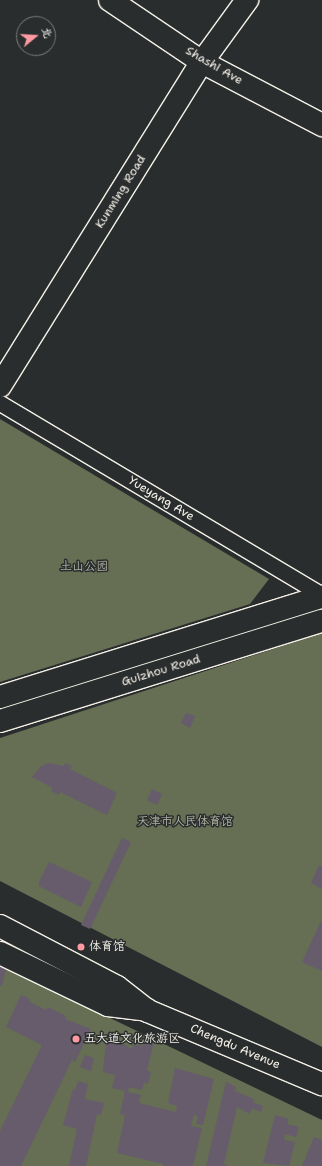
<!DOCTYPE html>
<meta charset="utf-8">
<style>
body{margin:0}
#map{position:relative;width:322px;height:1166px;overflow:hidden;background:#2a2d2e;font-family:"Shantell Sans","LXGW WenKai TC",sans-serif}
div>[style]{position:absolute}
.green>*{inset:0;background:#666e54}
.building>*{inset:0;background:#665c6c}
.roads{filter:drop-shadow(1px 0 #f4f1e8) drop-shadow(-1px 0 #f4f1e8) drop-shadow(0 1px #f4f1e8) drop-shadow(0 -1px #f4f1e8)}
.street>*{height:15px;margin:-7.5px;padding:0 7.5px;transform-origin:7.5px;border-radius:7.5px;background:#2a2d2e}
.secondary>*{height:22px;margin:-11px;padding:0 11px;transform-origin:11px;border-radius:11px;background:#2a2d2e}
.dots>*{width:11px;height:11px;translate:-50% -50%;box-sizing:border-box;border:2px solid #2a2d2e;border-radius:50%}
span{translate:-50% -50%;white-space:nowrap;text-align:center;line-height:1.15;-webkit-text-stroke:3px #2a2d2e;paint-order:stroke}
.street-label{font-size:12px;color:#f4f1e8}
.park-label{font-size:12px;color:#b4b6a5}
.poi-label{font-size:12px;color:#f4f1e8}
.left{translate:0 -50%;text-align:left}
.north{position:absolute;left:16px;top:16px;width:40px;height:40px;box-sizing:border-box;background:#2a2d2e;border:1px solid #7b7b78;border-radius:50%;rotate:72deg;font-size:11px;font-weight:700;line-height:16px;text-align:center;color:#f4f1e8}
.north::after{content:'';display:block;margin:auto;width:14px;height:18px;background:#ff9aa2;clip-path:polygon(50% 0,100% 100%,50% 72%,0 100%)}
</style>
<div id="map">
<div class="green">
<i style="clip-path:polygon(0 419px,269px 579px,250px 604px,0 682px)"></i>
<i style="clip-path:polygon(322px 633px,322px 1047px,0 881px,0 738px)"></i>
<i style="clip-path:polygon(0 965px,322px 1120px,322px 1166px,0 1166px)"></i>
</div>
<div class="building">
<i style="clip-path:polygon(186px 713px,195px 716px,190px 728px,181px 723px)"></i>
<i style="clip-path:polygon(48px 763px,64px 766px,65px 763px,72px 766px,70px 769px,117px 793px,107px 815px,60px 792px,59px 795px,51px 791px,53px 788px,32px 777px,41px 766px)"></i>
<i style="clip-path:polygon(152px 789px,162px 794px,157px 805px,147px 800px)"></i>
<i style="clip-path:polygon(122px 838px,131px 842px,90px 929px,81px 925px)"></i>
<i style="clip-path:polygon(49px 862px,92px 882px,81px 907px,39px 886px,39px 882px)"></i>
<i style="clip-path:polygon(319px 865px,322px 866px,322px 889px,311px 883px)"></i>
<i style="clip-path:polygon(322px 919px,322px 971px,302px 962px)"></i>
<i style="clip-path:polygon(0 966px,6px 969px,2px 986px,0 986px)"></i>
<i style="clip-path:polygon(21px 995px,30px 999px,30px 1002px,46px 1010px,48px 1007px,66px 1016px,65px 1019px,91px 1029px,75px 1062px,72px 1060px,21px 1166px,0 1166px,0 1131px,42px 1045px,6px 1027px)"></i>
<i style="clip-path:polygon(144px 1038px,154px 1042px,147px 1070px,151px 1072px,148px 1084px,144px 1083px,142px 1090px,129px 1087px,128px 1092px,141px 1095px,139px 1103px,176px 1112px,177px 1106px,168px 1103px,175px 1068px,214px 1079px,203px 1125px,196px 1124px,198px 1116px,194px 1115px,191px 1126px,202px 1128px,193px 1166px,163px 1166px,163px 1164px,117px 1153px,125px 1115px,120px 1114px,125px 1091px,112px 1088px,115px 1075px,103px 1072px,106px 1042px,119px 1045px,120px 1042px,132px 1049px,133px 1044px,142px 1046px)"></i>
<i style="clip-path:polygon(85px 1055px,94px 1058px,91px 1071px,80px 1067px)"></i>
<i style="clip-path:polygon(78px 1081px,88px 1084px,85px 1099px,104px 1103px,101px 1115px,97px 1114px,86px 1166px,69px 1166px,77px 1129px,63px 1125px,73px 1089px,75px 1090px)"></i>
<i style="clip-path:polygon(226px 1082px,236px 1087px,235px 1091px,254px 1099px,253px 1102px,263px 1106px,261px 1112px,252px 1108px,250px 1114px,237px 1107px,224px 1164px,229px 1166px,206px 1166px)"></i>
<i style="clip-path:polygon(275px 1115px,289px 1119px,287px 1124px,299px 1127px,296px 1137px,285px 1134px,284px 1140px,295px 1142px,289px 1166px,263px 1163px)"></i>
<i style="clip-path:polygon(314px 1137px,322px 1140px,322px 1166px,302px 1166px)"></i>
</div>
<div class="roads">
<div class="street">
<i style="left:0;top:403px;width:375px;rotate:30.8deg"></i>
</div>
<div class="secondary">
<i style="left:110px;top:0;width:111px;rotate:34deg"></i>
<i style="left:202px;top:62px;width:136px;rotate:27.7deg"></i>
<i style="left:0;top:386px;width:382px;rotate:-58.1deg"></i>
<i style="left:202px;top:62px;width:77px;rotate:-54deg"></i>
<i style="left:0;top:697px;width:337px;rotate:-17.3deg"></i>
<i style="left:0;top:721px;width:337px;rotate:-17.3deg"></i>
<i style="left:0;top:926px;width:132px;rotate:27.5deg"></i>
<i style="left:117px;top:987px;width:39px;rotate:38deg"></i>
<i style="left:148px;top:1011px;width:189px;rotate:22.8deg"></i>
<i style="left:0;top:953px;width:120px;rotate:25.7deg"></i>
<i style="left:108px;top:1005px;width:39px;rotate:7deg"></i>
</div>
</div>
<div class="dots">
<i style="left:81px;top:947px;background:#ff9aa2"></i>
<i style="left:76px;top:1039px;background:#ff9aa2"></i>
</div>
<div class="street-label">
<span style="left:214px;top:66px;rotate:30deg">Shashi Ave</span>
<span style="left:121px;top:192px;rotate:-58deg">Kunming Road</span>
<span style="left:161px;top:499px;rotate:31deg">Yueyang Ave</span>
<span style="left:161px;top:671px;rotate:-17deg">Guizhou Road</span>
<span style="left:235px;top:1047px;rotate:23deg">Chengdu Avenue</span>
</div>
<div class="park-label">
<span style="left:84px;top:567px">土山公园</span>
<span style="left:185px;top:822px">天津市人民体育馆</span>
</div>
<div class="poi-label">
<span class="left" style="left:89px;top:947px">体育馆</span>
<span class="left" style="left:84px;top:1039px">五大道文化旅游区</span>
</div>
<div class="north">北</div>
</div>
